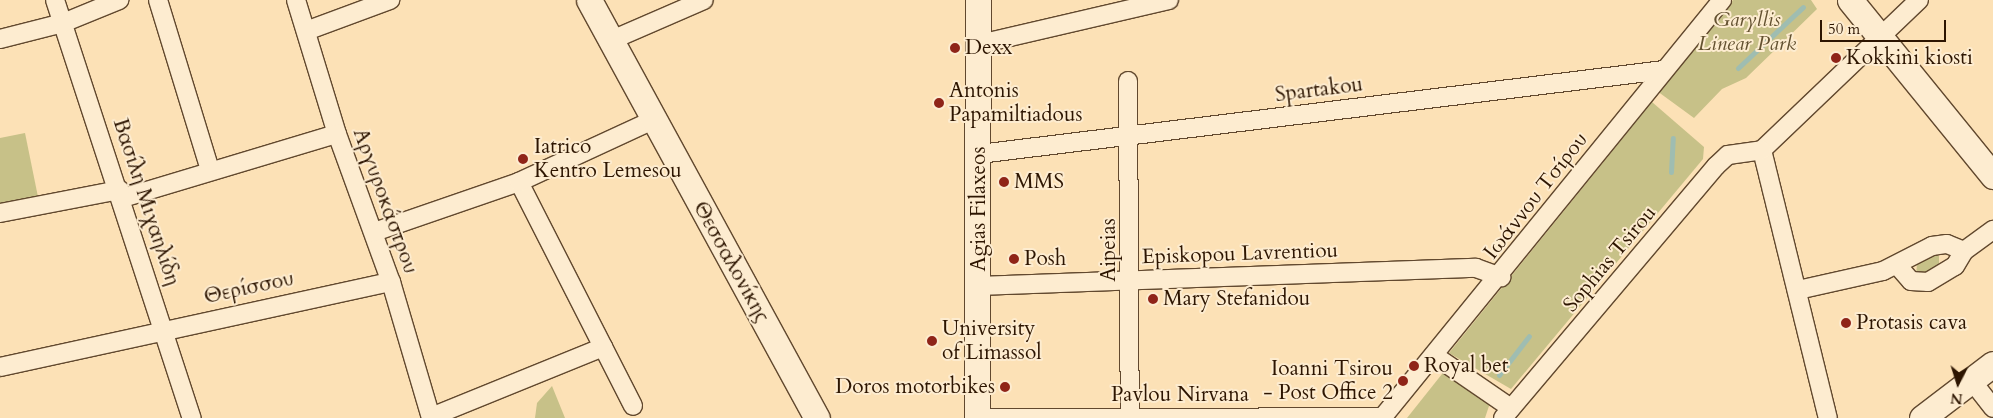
<!DOCTYPE html>
<meta charset="utf-8">
<style>
body{margin:0}
#map{position:relative;width:1993px;height:418px;overflow:hidden;background:#fce1b6;font-family:Cardo,serif}
div>[style]{position:absolute}
.green>*{inset:0;background:#c7c188}
.stream>*{height:5px;margin:-2.5px;padding:0 2.5px;transform-origin:2.5px;border-radius:2.5px;background:#9fbdb1}
.roads{filter:drop-shadow(1px 0 #61482e) drop-shadow(-1px 0 #61482e) drop-shadow(0 1px #61482e) drop-shadow(0 -1px #61482e)}
.street>*{height:18px;margin:-9px;padding:0 9px;transform-origin:9px;border-radius:9px;background:#fdecd0}
.secondary>*{height:25px;margin:-12.5px;padding:0 12.5px;transform-origin:12.5px;border-radius:12.5px;background:#fdecd0}
.dots>*{width:14px;height:14px;translate:-50% -50%;box-sizing:border-box;border:2px solid #fdecd0;border-radius:50%}
span{translate:-50% -50%;white-space:nowrap;text-align:center;line-height:1.15;-webkit-text-stroke:4px #fdecd0;paint-order:stroke}
.park-label{font-size:21px;color:#635130;font-style:italic}
.poi-label{font-size:21px;color:#2d1501}
.left{translate:0 -50%;text-align:left}
.right{translate:-100% -50%;text-align:right}
.street-label{font-size:21px;color:#2d1501}
.north{position:absolute;left:1933px;top:358px;width:50px;height:50px;-webkit-text-stroke:4px #fdecd0;paint-order:stroke;rotate:185deg;font-size:14px;font-weight:700;line-height:20px;text-align:center;color:#2d1501}
.north::after{content:'';display:block;margin:auto;width:18px;height:22px;background:#2d1501;clip-path:polygon(50% 0,100% 100%,50% 72%,0 100%)}
.scale{position:absolute;left:1820px;top:20px;width:126px;height:22px;box-sizing:border-box;border:2px solid #2d1501;border-top:0;padding-left:6px;font-size:15px;line-height:18px;white-space:nowrap;color:#2d1501;-webkit-text-stroke:4px #fdecd0;paint-order:stroke}
</style>
<div id="map">
<div class="green">
<i style="clip-path:polygon(1733px 0,1811px 0,1817px 9px,1746px 78px,1722px 89px,1694px 118px,1657px 91px)"></i>
<i style="clip-path:polygon(1652px 102px,1704px 147px,1703px 159px,1511px 389px,1449px 353px)"></i>
<i style="clip-path:polygon(25px 133px,38px 197px,0 204px,0 138px)"></i>
<i style="clip-path:polygon(1931px 254px,1939px 256px,1939px 266px,1929px 274px,1916px 274px,1917px 265px)"></i>
<i style="clip-path:polygon(1446px 369px,1490px 403px,1485px 418px,1407px 418px)"></i>
<i style="clip-path:polygon(552px 386px,565px 418px,535px 418px,537px 403px)"></i>
</div>
<div class="stream">
<i style="left:1738px;top:68px;width:89px;rotate:-43.2deg"></i>
<i style="left:1671px;top:172px;width:34px;rotate:-87deg"></i>
<i style="left:1499px;top:375px;width:49px;rotate:-52.4deg"></i>
</div>
<div class="roads">
<div class="street">
<i style="left:55px;top:0;width:440px;rotate:71.9deg"></i>
<i style="left:158px;top:0;width:178px;rotate:73deg"></i>
<i style="left:296px;top:0;width:140px;rotate:73deg"></i>
<i style="left:337px;top:134px;width:158px;rotate:70deg"></i>
<i style="left:391px;top:282px;width:142px;rotate:73.6deg"></i>
<i style="left:306px;top:31px;width:90px;rotate:-20.3deg"></i>
<i style="left:0;top:39px;width:65px;rotate:-14.3deg"></i>
<i style="left:63px;top:23px;width:61px;rotate:-22.3deg"></i>
<i style="left:612px;top:40px;width:100px;rotate:-23.5deg"></i>
<i style="left:980px;top:44px;width:194px;rotate:-13.1deg"></i>
<i style="left:1128px;top:81px;width:337px;rotate:89.7deg"></i>
<i style="left:1762px;top:150px;width:276px;rotate:76.2deg"></i>
<i style="left:1762px;top:150px;width:217px;rotate:-43.7deg"></i>
<i style="left:979px;top:154px;width:690px;rotate:-6.99deg"></i>
<i style="left:519px;top:182px;width:251px;rotate:63deg"></i>
<i style="left:123px;top:198px;width:223px;rotate:-16.7deg"></i>
<i style="left:0;top:213px;width:122px;rotate:-10.9deg"></i>
<i style="left:374px;top:232px;width:153px;rotate:-19deg"></i>
<i style="left:519px;top:182px;width:148px;rotate:-24.8deg"></i>
<i style="left:1898px;top:266px;width:20px;rotate:49deg"></i>
<i style="left:1911px;top:281px;width:17px;rotate:3deg"></i>
<i style="left:1928px;top:282px;width:31px;rotate:-31deg"></i>
<i style="left:1955px;top:266px;width:17px;rotate:-59deg"></i>
<i style="left:1964px;top:251px;width:36px;rotate:-36deg"></i>
<i style="left:978px;top:286px;width:498px;rotate:-2.1deg"></i>
<i style="left:1476px;top:268px;width:27px;rotate:20deg"></i>
<i style="left:1798px;top:290px;width:87px;rotate:-12.6deg"></i>
<i style="left:1883px;top:271px;width:55px;rotate:-27deg"></i>
<i style="left:1932px;top:246px;width:15px;rotate:-8deg"></i>
<i style="left:1947px;top:244px;width:18px;rotate:22deg"></i>
<i style="left:1435px;top:356px;width:92px;rotate:34.4deg"></i>
<i style="left:0;top:367px;width:400px;rotate:-12.3deg"></i>
<i style="left:1972px;top:381px;width:34px;rotate:52deg"></i>
<i style="left:431px;top:417px;width:186px;rotate:-22.1deg"></i>
<i style="left:977px;top:418px;width:406px;rotate:-0.1deg"></i>
<i style="left:1382px;top:418px;width:539px;rotate:-50.88deg"></i>
<i style="left:1503px;top:418px;width:330px;rotate:-49.8deg"></i>
<i style="left:1716px;top:166px;width:16px;rotate:-43deg"></i>
<i style="left:1728px;top:155px;width:34px;rotate:-8deg"></i>
</div>
<div class="secondary">
<i style="left:589px;top:0;width:476px;rotate:61.4deg"></i>
<i style="left:1850px;top:0;width:227px;rotate:50.9deg"></i>
<i style="left:977px;top:418px;width:418px;rotate:-89.9deg"></i>
<i style="left:1922px;top:418px;width:89px;rotate:-37.3deg"></i>
</div>
</div>
<div class="dots">
<i style="left:955px;top:48px;background:#8f2418"></i>
<i style="left:1836px;top:58px;background:#8f2418"></i>
<i style="left:939px;top:103px;background:#8f2418"></i>
<i style="left:523px;top:159px;background:#8f2418"></i>
<i style="left:1004px;top:182px;background:#8f2418"></i>
<i style="left:1014px;top:259px;background:#8f2418"></i>
<i style="left:1153px;top:299px;background:#8f2418"></i>
<i style="left:1846px;top:323px;background:#8f2418"></i>
<i style="left:932px;top:341px;background:#8f2418"></i>
<i style="left:1414px;top:366px;background:#8f2418"></i>
<i style="left:1403px;top:381px;background:#8f2418"></i>
<i style="left:1005px;top:387px;background:#8f2418"></i>
</div>
<div class="park-label">
<span style="left:1747px;top:32px">Garyllis<br>Linear Park</span>
</div>
<div class="poi-label">
<span class="left" style="left:965px;top:48px">Dexx</span>
<span class="left" style="left:1846px;top:58px">Kokkini kiosti</span>
<span class="left" style="left:949px;top:103px">Antonis<br>Papamiltiadous</span>
<span class="left" style="left:534px;top:159px">Iatrico<br>Kentro Lemesou</span>
<span class="left" style="left:1014px;top:182px">MMS</span>
<span class="left" style="left:1024px;top:259px">Posh</span>
<span class="left" style="left:1163px;top:299px">Mary Stefanidou</span>
<span class="left" style="left:1856px;top:323px">Protasis cava</span>
<span class="left" style="left:942px;top:341px">University<br>of Limassol</span>
<span class="left" style="left:1424px;top:366px">Royal bet</span>
<span class="right" style="left:1393px;top:381px">Ioanni Tsirou<br>- Post Office 2</span>
<span class="right" style="left:995px;top:387px">Doros motorbikes</span>
</div>
<div class="street-label">
<span style="left:1319px;top:90px;rotate:-7deg">Spartakou</span>
<span style="left:1536px;top:196px;rotate:-52deg">Ιωάννου Τσίρου</span>
<span style="left:385px;top:201px;rotate:70deg">Αργυροκάστρου</span>
<span style="left:146px;top:202px;rotate:72deg">Βασίλη Μιχαηλίδη</span>
<span style="left:979px;top:209px;rotate:-90deg">Agias Filaxeos</span>
<span style="left:1109px;top:250px;rotate:-90deg">Aipeias</span>
<span style="left:1240px;top:254px;rotate:-2deg">Episkopou Lavrentiou</span>
<span style="left:1610px;top:259px;rotate:-50deg">Sophias Tsirou</span>
<span style="left:731px;top:262px;rotate:61deg">Θεσσαλονίκης</span>
<span style="left:249px;top:288px;rotate:-12deg">Θερίσσου</span>
<span style="left:1180px;top:395px">Pavlou Nirvana</span>
</div>
<div class="north">N</div>
<div class="scale">50 m</div>
</div>
